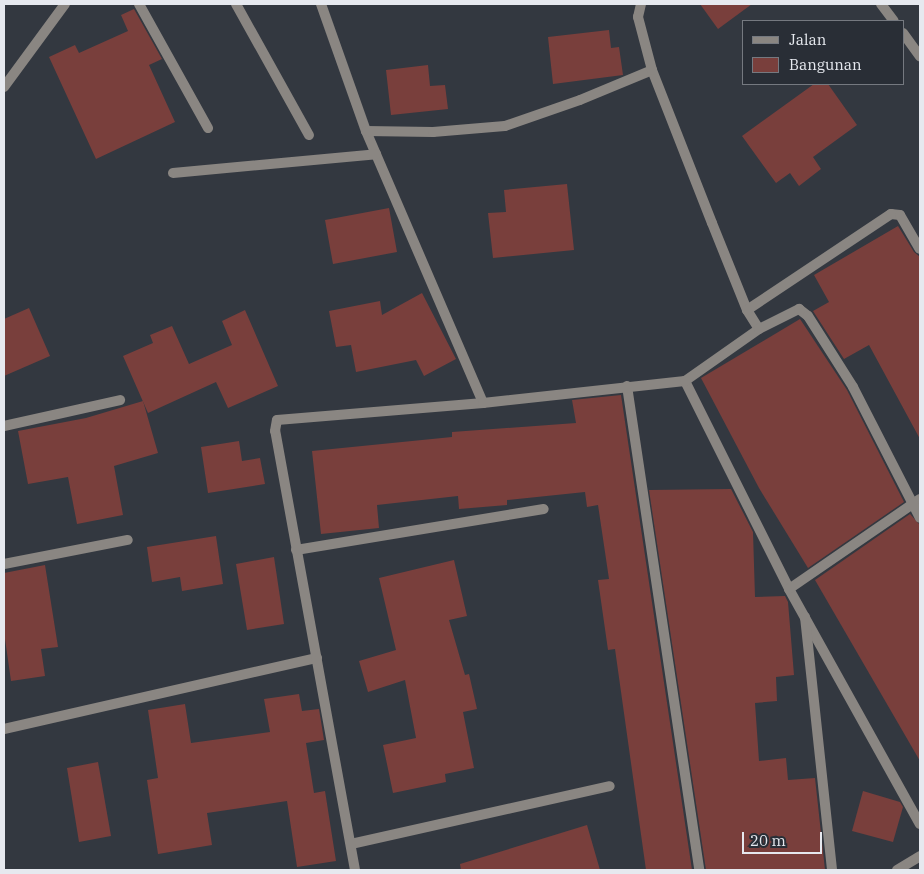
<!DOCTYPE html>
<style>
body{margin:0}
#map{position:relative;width:924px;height:874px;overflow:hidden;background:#333840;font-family:"IBM Plex Serif",serif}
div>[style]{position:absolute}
.building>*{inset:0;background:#793f3c}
.minor>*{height:10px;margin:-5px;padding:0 5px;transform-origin:5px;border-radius:5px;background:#8a8682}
span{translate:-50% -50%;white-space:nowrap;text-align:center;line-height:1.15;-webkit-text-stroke:5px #292e36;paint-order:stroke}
.frame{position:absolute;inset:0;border:5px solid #e6e9ef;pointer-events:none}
.legend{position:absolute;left:742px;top:20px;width:162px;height:65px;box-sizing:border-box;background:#292e36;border:1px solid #757980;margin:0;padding:6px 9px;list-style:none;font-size:15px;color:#e6e9ef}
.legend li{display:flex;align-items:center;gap:10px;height:25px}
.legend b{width:25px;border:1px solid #757980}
.scale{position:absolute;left:742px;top:832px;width:80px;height:22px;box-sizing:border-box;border:2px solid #e6e9ef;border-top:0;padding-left:6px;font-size:15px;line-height:18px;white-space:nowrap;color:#e6e9ef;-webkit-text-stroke:4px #292e36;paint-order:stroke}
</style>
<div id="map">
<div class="building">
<i style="clip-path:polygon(700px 4px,752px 4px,718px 29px)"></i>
<i style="clip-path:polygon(134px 9px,162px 59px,149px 65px,175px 122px,96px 159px,49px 57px,75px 45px,79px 53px,128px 31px,121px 15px)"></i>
<i style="clip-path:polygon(609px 30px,611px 48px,619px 47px,623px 75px,553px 84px,548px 37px)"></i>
<i style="clip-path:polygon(428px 65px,430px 86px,445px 85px,448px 109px,391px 115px,386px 70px)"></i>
<i style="clip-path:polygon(814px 84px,828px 84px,857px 125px,813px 157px,821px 169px,799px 186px,790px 173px,776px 183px,742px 136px)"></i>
<i style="clip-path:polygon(567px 184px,574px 250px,493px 258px,488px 213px,506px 212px,504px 190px)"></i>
<i style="clip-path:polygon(389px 208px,397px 252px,333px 264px,325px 220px)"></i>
<i style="clip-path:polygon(898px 226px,914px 252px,920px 257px,920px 439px,869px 345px,844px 359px,813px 311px,829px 302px,814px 275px)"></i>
<i style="clip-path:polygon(422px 293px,456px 359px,424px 376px,416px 360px,356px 372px,351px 345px,336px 347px,329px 311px,380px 301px,382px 315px)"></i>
<i style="clip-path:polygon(29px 308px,50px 356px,4px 376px,4px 319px)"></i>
<i style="clip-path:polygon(245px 310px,278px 386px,228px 408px,216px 382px,148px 413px,123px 356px,153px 343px,150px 335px,172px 326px,189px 364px,232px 345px,222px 321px)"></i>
<i style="clip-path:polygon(800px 319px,847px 390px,904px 502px,808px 568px,759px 488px,701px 378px)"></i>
<i style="clip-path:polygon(621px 395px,692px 870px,646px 870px,615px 649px,608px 650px,598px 580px,609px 579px,598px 505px,587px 507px,585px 492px,507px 500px,507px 505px,459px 509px,458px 496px,377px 505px,379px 528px,321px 534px,312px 451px,452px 437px,452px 432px,576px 423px,572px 400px)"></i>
<i style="clip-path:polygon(143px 401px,158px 453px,114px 466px,123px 515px,77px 524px,68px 477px,28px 484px,18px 431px,86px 418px)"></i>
<i style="clip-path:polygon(239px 441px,242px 461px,260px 458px,265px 484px,208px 493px,201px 447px)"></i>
<i style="clip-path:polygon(731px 489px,753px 532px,755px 597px,785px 596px,788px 602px,794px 675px,776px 677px,777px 701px,755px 703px,759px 761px,786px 758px,788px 780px,815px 778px,825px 870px,706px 870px,649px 490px)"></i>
<i style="clip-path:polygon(910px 514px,920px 525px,920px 761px,815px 580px)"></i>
<i style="clip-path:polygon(216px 536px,223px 584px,182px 591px,180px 577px,152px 582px,147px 547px)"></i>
<i style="clip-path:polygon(274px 557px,284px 624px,247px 630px,236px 564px)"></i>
<i style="clip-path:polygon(454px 560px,467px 616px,449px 620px,465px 675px,469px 674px,477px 709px,463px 712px,474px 768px,445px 774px,446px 782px,393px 793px,383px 745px,416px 738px,405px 680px,368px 692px,359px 661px,396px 650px,379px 578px)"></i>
<i style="clip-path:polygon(45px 565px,58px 647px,41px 649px,45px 676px,11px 681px,4px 632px,4px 573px)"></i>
<i style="clip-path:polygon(299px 694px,302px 711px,319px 709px,324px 740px,306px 743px,314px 793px,325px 791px,336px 861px,297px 867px,287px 801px,207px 813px,212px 845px,158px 854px,147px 780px,158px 778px,148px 710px,185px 704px,191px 743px,270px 732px,264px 699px)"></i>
<i style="clip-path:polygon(98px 762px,111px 836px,79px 842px,67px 768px)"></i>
<i style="clip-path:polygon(863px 791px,900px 802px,903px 807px,893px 842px,852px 831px)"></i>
<i style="clip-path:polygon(587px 825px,600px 870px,461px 870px,460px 864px)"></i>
</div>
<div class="minor">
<i style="left:139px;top:4px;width:142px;rotate:60.9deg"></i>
<i style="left:236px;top:4px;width:150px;rotate:60.9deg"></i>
<i style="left:321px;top:4px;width:135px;rotate:70.5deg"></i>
<i style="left:366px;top:131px;width:296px;rotate:66.7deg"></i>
<i style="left:881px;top:4px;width:21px;rotate:53deg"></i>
<i style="left:903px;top:33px;width:29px;rotate:54deg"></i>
<i style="left:652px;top:70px;width:164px;rotate:68.6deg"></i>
<i style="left:712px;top:223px;width:94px;rotate:68.1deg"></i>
<i style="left:747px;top:310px;width:22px;rotate:58deg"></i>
<i style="left:4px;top:87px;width:103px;rotate:-53.7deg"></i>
<i style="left:366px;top:131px;width:67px;rotate:0.9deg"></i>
<i style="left:433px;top:132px;width:72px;rotate:-4.8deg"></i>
<i style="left:505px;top:126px;width:79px;rotate:-19.1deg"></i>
<i style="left:580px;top:100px;width:78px;rotate:-22.6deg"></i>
<i style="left:652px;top:70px;width:55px;rotate:-104.8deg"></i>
<i style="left:638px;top:17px;width:13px;rotate:-77deg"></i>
<i style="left:173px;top:173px;width:204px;rotate:-5.3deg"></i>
<i style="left:747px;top:310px;width:173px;rotate:-33.7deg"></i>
<i style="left:891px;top:214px;width:9px;rotate:6deg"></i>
<i style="left:900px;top:215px;width:39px;rotate:60deg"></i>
<i style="left:685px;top:381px;width:233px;rotate:63.4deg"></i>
<i style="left:789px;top:589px;width:269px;rotate:60.9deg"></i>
<i style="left:627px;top:386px;width:489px;rotate:81.5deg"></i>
<i style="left:4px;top:426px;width:119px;rotate:-12.6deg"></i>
<i style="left:296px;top:550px;width:251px;rotate:-9.4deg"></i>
<i style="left:4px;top:564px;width:126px;rotate:-11deg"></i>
<i style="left:789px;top:589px;width:159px;rotate:-34.5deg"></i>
<i style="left:805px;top:617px;width:254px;rotate:83.9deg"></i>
<i style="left:4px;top:729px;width:321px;rotate:-12.8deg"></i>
<i style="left:351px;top:844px;width:265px;rotate:-12.6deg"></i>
<i style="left:355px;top:870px;width:446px;rotate:-100.3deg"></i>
<i style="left:275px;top:431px;width:11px;rotate:-80deg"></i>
<i style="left:277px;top:420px;width:207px;rotate:-4.7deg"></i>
<i style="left:483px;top:403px;width:203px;rotate:-6.2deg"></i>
<i style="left:685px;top:381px;width:90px;rotate:-35.1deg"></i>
<i style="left:759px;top:329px;width:45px;rotate:-26.6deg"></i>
<i style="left:799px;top:309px;width:11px;rotate:38deg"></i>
<i style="left:808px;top:316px;width:84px;rotate:57.6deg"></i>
<i style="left:853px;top:387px;width:147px;rotate:62.9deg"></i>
<i style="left:897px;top:870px;width:27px;rotate:-31deg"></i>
</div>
<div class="frame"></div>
<ul class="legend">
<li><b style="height:6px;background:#8a8682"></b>Jalan</li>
<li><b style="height:14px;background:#793f3c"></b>Bangunan</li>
</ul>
<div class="scale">20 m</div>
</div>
